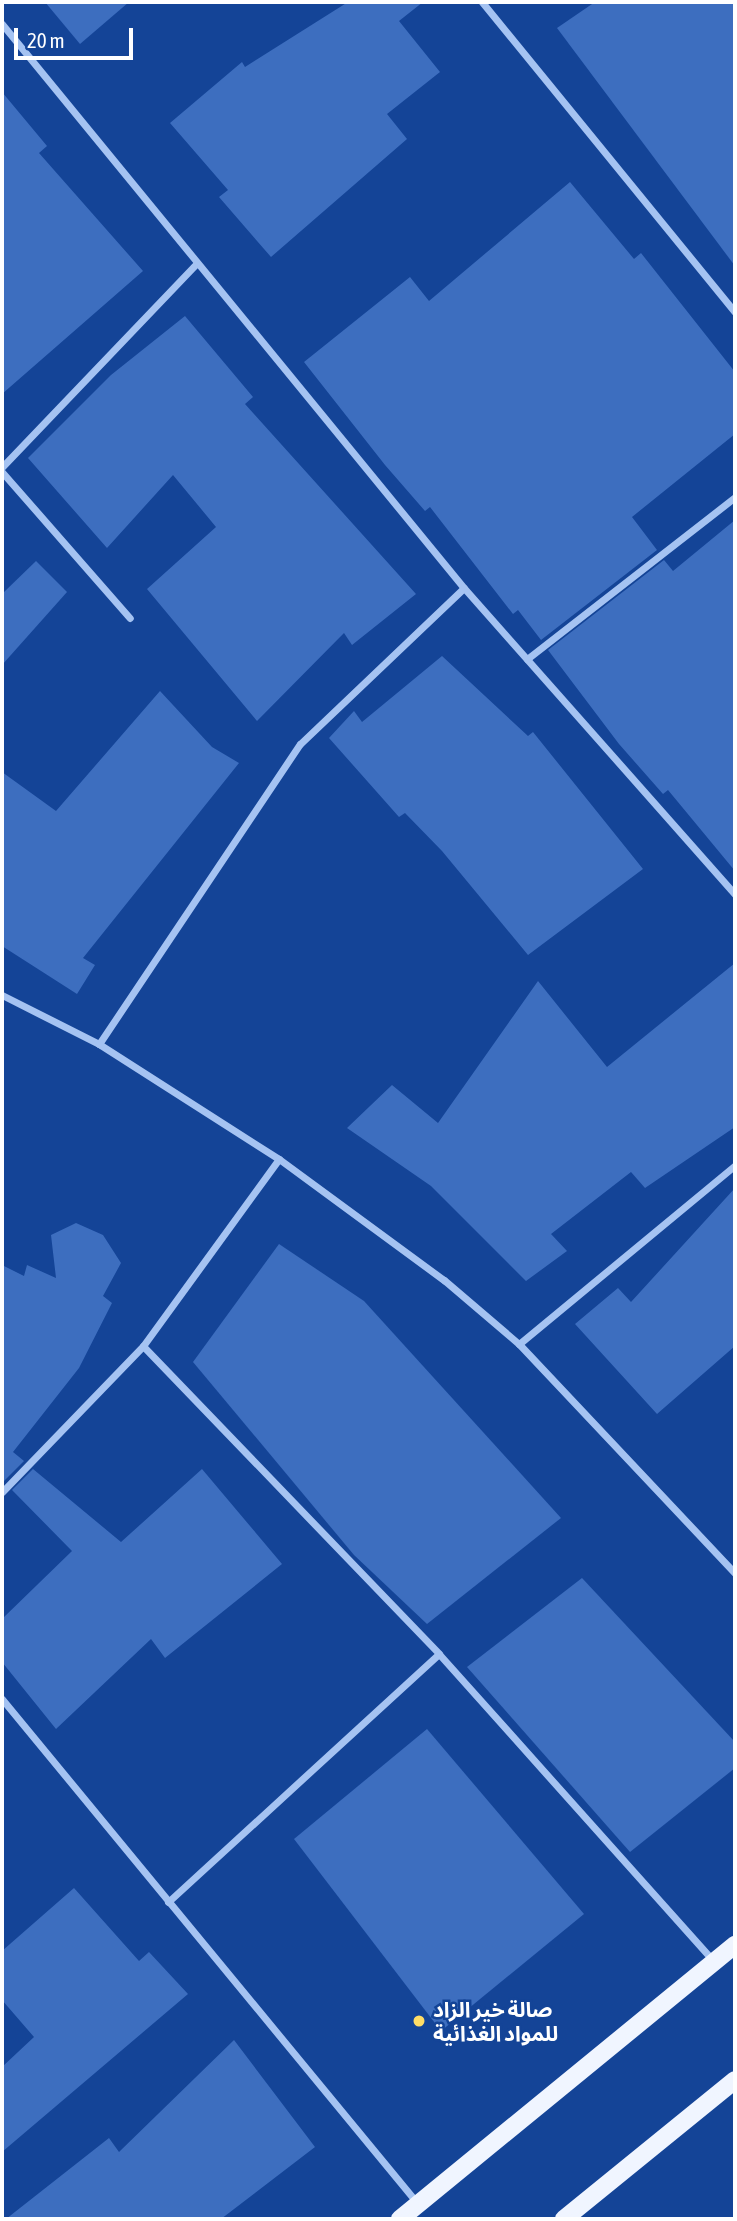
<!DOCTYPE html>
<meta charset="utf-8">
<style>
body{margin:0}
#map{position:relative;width:737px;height:2221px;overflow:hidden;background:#144497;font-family:"Asap Condensed","Noto Sans Arabic",sans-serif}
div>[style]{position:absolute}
.building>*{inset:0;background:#3d6ebf}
.street>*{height:7px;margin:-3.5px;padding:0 3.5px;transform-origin:3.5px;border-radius:3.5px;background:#a5c3f2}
.primary>*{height:18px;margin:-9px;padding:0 9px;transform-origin:9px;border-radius:9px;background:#f0f5ff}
.dots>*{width:19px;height:19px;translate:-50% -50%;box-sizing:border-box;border:4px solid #144497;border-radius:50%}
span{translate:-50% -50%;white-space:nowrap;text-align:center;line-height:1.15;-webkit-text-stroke:5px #144497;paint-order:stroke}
.poi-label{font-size:21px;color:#fff;font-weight:700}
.left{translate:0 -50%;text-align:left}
.frame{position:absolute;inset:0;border:4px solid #fff;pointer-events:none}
.scale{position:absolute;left:14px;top:28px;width:119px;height:32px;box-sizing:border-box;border:4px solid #fff;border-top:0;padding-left:9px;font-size:21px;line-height:24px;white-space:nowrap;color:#fff;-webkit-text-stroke:5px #144497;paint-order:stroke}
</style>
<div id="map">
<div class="building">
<i style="clip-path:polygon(45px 2px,129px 2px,80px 44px)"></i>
<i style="clip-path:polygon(348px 2px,423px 2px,399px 21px,440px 72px,387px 114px,407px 139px,271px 257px,219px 197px,228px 190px,170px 123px,242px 62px,245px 67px)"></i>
<i style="clip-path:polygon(595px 2px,735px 2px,735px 266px,557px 28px)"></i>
<i style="clip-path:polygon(2px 92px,47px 146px,39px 153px,143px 271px,2px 394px)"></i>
<i style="clip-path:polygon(570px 182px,634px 259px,641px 253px,735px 372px,735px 434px,632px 517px,657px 550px,541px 640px,518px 610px,513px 614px,430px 507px,425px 511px,385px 465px,304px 362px,410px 277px,429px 301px)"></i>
<i style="clip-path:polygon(185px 316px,253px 397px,245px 404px,416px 594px,352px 645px,344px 633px,257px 721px,147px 589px,216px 527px,173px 475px,107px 548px,28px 458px,111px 375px)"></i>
<i style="clip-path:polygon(735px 520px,735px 871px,668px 790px,663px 794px,619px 744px,548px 650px,664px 560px,673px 571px)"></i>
<i style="clip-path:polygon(36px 561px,67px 592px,2px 665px,2px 594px)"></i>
<i style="clip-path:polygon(442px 656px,528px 736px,533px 732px,643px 869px,528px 955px,442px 851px,405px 813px,399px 817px,329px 738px,354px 711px,362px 722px)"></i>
<i style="clip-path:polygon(160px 691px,212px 747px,239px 763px,83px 958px,95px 965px,77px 994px,2px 946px,2px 772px,56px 811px)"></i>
<i style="clip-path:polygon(735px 963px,735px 1127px,645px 1188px,631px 1172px,551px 1234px,567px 1251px,526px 1281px,431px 1186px,347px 1128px,392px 1085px,438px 1123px,538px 981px,607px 1067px)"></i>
<i style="clip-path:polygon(735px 1188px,735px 1346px,657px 1414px,575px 1324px,618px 1288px,631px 1302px)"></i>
<i style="clip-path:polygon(76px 1223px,103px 1235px,121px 1263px,103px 1296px,112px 1303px,79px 1368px,13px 1452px,24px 1461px,4px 1481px,2px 1265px,24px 1276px,27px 1265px,56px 1278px,51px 1235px)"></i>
<i style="clip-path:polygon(279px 1244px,364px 1301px,561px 1518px,427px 1624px,354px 1555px,193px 1362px)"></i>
<i style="clip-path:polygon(33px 1469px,121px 1542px,202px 1469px,282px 1564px,165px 1658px,151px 1639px,56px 1729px,2px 1662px,2px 1619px,72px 1551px,12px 1490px)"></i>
<i style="clip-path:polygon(582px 1578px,735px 1742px,735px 1768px,630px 1852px,467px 1667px)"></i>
<i style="clip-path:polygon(427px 1729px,584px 1914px,441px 2031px,294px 1839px)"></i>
<i style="clip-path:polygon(74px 1888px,139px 1961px,149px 1952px,188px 1994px,2px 2152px,2px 2067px,34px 2037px,2px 2000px,2px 1951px)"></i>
<i style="clip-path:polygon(234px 2040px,315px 2147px,221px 2219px,6px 2219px,109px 2138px,119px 2152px)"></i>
</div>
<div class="street">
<i style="left:482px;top:2px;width:400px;rotate:50.8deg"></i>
<i style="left:2px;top:24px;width:729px;rotate:50.68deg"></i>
<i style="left:464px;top:588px;width:409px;rotate:48.5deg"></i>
<i style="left:2px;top:467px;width:281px;rotate:-46.3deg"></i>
<i style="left:2px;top:472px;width:194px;rotate:48.8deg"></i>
<i style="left:527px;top:659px;width:264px;rotate:-37.9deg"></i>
<i style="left:2px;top:995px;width:109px;rotate:26.8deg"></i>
<i style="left:99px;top:1044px;width:214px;rotate:32.6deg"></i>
<i style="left:279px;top:1159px;width:205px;rotate:36.3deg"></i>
<i style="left:444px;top:1280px;width:99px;rotate:40.5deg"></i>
<i style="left:519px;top:1344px;width:315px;rotate:46.7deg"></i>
<i style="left:99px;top:1044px;width:361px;rotate:-56.2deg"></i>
<i style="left:300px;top:744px;width:226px;rotate:-43.6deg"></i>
<i style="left:519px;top:1344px;width:281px;rotate:-39.6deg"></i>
<i style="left:143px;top:1346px;width:427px;rotate:46.1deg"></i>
<i style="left:439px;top:1654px;width:413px;rotate:48.2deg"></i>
<i style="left:2px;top:1492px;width:203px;rotate:-46deg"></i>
<i style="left:143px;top:1346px;width:231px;rotate:-54deg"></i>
<i style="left:2px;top:1699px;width:654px;rotate:50.52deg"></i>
<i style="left:168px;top:1902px;width:367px;rotate:-42.5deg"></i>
</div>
<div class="primary">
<i style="left:400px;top:2219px;width:433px;rotate:-39.3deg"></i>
<i style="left:564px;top:2219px;width:220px;rotate:-39.1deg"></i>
</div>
<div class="dots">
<i style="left:419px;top:2021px;background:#fd6"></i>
</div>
<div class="poi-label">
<span class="left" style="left:433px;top:2021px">صالة خير الزاد<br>للمواد الغذائية</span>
</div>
<div class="frame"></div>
<div class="scale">20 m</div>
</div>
